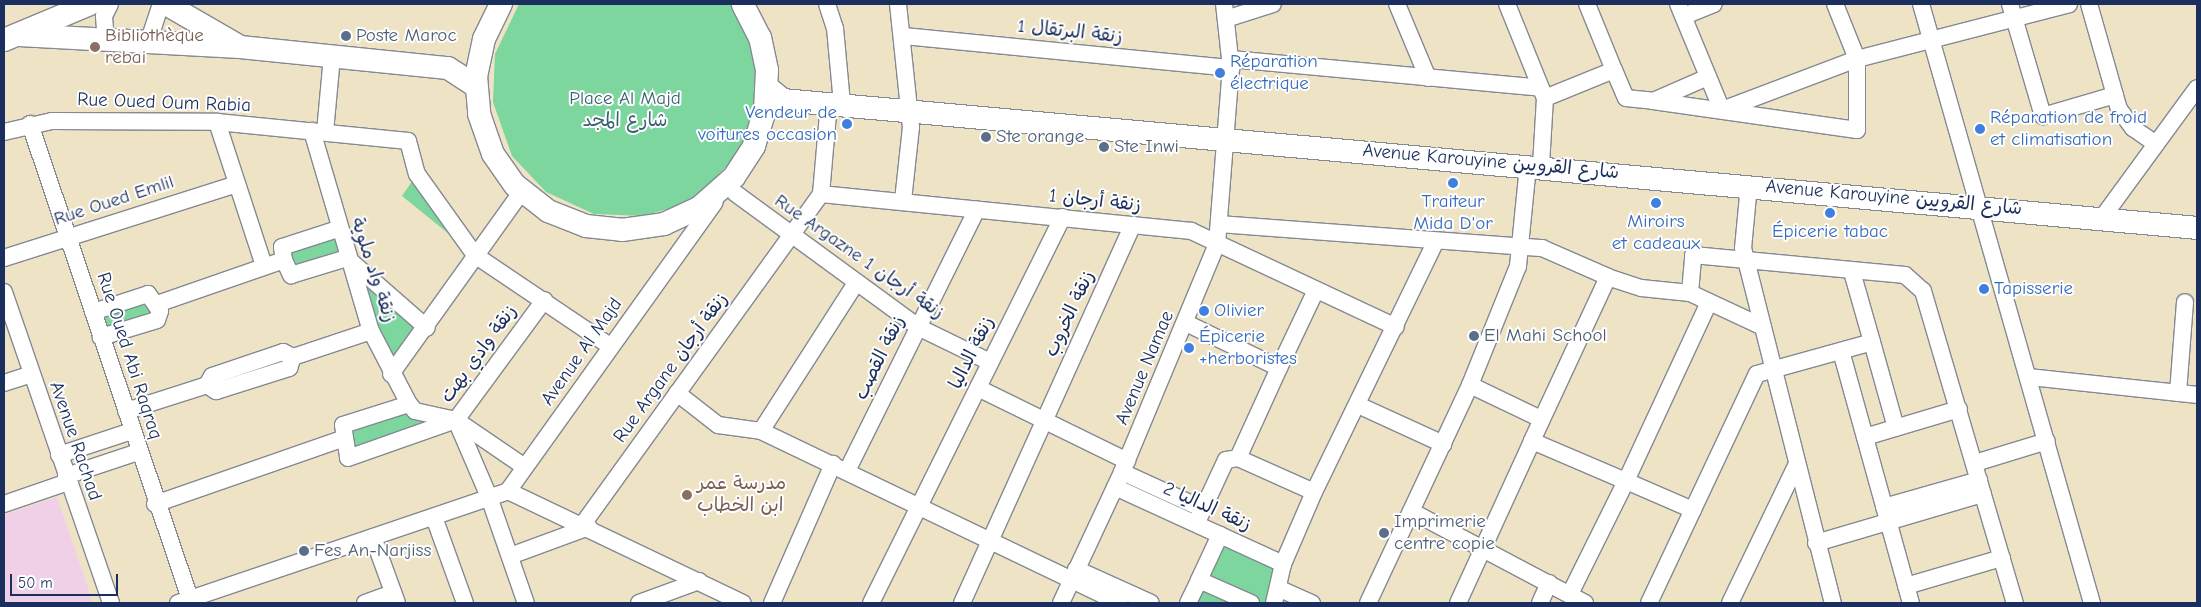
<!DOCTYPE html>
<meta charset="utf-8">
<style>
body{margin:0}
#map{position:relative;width:2201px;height:607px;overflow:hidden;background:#eee3c5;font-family:"Comic Neue","Playpen Sans Arabic",sans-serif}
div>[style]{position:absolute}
.built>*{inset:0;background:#efd0e7}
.green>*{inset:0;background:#7cd69d}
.roads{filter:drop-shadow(1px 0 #848992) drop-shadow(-1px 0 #848992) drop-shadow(0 1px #848992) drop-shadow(0 -1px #848992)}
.street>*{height:16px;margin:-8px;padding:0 8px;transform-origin:8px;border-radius:8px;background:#fff}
.secondary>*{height:22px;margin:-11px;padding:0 11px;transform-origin:11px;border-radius:11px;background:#fff}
.dots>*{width:14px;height:14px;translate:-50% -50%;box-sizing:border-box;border:2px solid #fff;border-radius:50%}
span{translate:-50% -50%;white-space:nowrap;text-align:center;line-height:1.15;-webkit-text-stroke:4px #fff;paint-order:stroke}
.street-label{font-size:19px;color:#1b2f5e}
.education-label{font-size:19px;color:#785e54}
.left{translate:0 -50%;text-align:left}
.service-label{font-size:19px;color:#4e5e75}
.shop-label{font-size:19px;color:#366cbe}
.right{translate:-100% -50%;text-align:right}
.park-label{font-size:19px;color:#386171}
.frame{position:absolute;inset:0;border:5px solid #1b2f5e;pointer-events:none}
.scale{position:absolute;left:10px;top:574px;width:108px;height:22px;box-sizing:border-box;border:2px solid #1b2f5e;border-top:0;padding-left:6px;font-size:15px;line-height:18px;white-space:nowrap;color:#1b2f5e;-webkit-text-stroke:4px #fff;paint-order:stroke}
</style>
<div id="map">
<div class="built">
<i style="clip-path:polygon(57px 497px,93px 603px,4px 603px,4px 515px)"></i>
</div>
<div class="green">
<i style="clip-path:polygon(519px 4px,731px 4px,755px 54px,758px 88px,750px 128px,739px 153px,701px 193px,677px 206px,644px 216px,594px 214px,546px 192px,512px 156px,493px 102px,495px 54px)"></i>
<i style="clip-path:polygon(417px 174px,475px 255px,402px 196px)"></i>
<i style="clip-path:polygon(338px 229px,347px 258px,421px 329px,391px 374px,347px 258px,287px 271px,280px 250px)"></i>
<i style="clip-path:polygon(148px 294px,160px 315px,101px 337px,93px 312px)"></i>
<i style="clip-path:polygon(411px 408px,456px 420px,348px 457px,344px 426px)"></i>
<i style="clip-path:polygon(1220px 535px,1283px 564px,1274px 603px,1188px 603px)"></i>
</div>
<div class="roads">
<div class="street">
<i style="left:827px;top:4px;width:25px;rotate:72deg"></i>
<i style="left:835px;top:28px;width:76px;rotate:84.7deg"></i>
<i style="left:898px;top:4px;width:124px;rotate:84deg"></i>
<i style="left:911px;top:127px;width:74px;rotate:96.2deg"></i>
<i style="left:1397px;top:4px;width:80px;rotate:67.3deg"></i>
<i style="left:1507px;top:4px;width:101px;rotate:68deg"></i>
<i style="left:1545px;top:98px;width:68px;rotate:93.4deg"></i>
<i style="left:1587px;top:4px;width:71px;rotate:67.8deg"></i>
<i style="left:1678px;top:4px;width:115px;rotate:67.5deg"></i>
<i style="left:1722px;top:110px;width:144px;rotate:-20.7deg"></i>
<i style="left:1857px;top:59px;width:219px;rotate:-14.5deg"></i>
<i style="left:1921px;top:4px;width:623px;rotate:74.07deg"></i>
<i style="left:2010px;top:4px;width:117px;rotate:73.6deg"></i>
<i style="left:2043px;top:116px;width:75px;rotate:-16.3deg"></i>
<i style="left:2089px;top:4px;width:109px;rotate:74.1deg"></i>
<i style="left:2119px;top:109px;width:24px;rotate:54deg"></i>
<i style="left:2133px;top:128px;width:28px;rotate:35deg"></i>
<i style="left:1684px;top:16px;width:32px;rotate:-22deg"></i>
<i style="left:1226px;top:19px;width:49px;rotate:-17.7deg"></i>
<i style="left:904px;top:36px;width:329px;rotate:5.6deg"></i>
<i style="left:106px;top:40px;width:24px;rotate:-95deg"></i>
<i style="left:104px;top:16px;width:13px;rotate:-63deg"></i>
<i style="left:148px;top:43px;width:41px;rotate:-71.6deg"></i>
<i style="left:1231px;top:59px;width:311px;rotate:5.3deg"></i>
<i style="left:1545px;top:98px;width:74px;rotate:-22.1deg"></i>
<i style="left:1614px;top:70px;width:30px;rotate:67deg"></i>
<i style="left:1626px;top:98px;width:27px;rotate:6deg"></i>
<i style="left:1653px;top:101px;width:60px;rotate:-23.6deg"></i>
<i style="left:1653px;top:101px;width:206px;rotate:8.1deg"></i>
<i style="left:1857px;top:130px;width:71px;rotate:-90deg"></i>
<i style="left:1857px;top:59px;width:59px;rotate:-111.8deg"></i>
<i style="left:217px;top:122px;width:151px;rotate:71.9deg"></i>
<i style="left:30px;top:124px;width:501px;rotate:71.38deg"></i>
<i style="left:312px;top:131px;width:209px;rotate:73.6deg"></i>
<i style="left:371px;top:331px;width:82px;rotate:62.5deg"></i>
<i style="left:409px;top:404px;width:9px;rotate:49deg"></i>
<i style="left:415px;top:411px;width:42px;rotate:12.4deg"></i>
<i style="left:456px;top:420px;width:83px;rotate:34.3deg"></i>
<i style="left:4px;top:132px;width:49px;rotate:-12.9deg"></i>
<i style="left:52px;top:121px;width:165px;rotate:0.3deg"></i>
<i style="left:217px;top:122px;width:192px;rotate:5.7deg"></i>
<i style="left:408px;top:141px;width:34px;rotate:75deg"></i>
<i style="left:417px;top:174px;width:100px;rotate:54.4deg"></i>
<i style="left:475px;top:255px;width:163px;rotate:34deg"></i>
<i style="left:325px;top:132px;width:76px;rotate:-84.7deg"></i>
<i style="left:1749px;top:185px;width:63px;rotate:95.4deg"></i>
<i style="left:1743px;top:248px;width:366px;rotate:75.8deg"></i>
<i style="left:735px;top:193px;width:227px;rotate:36.2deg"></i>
<i style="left:918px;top:327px;width:80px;rotate:25.9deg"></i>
<i style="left:821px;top:194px;width:91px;rotate:-85deg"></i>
<i style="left:2102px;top:218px;width:161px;rotate:-53.8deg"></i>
<i style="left:1220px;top:224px;width:323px;rotate:4.3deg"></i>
<i style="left:1542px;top:248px;width:72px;rotate:23.7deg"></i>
<i style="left:4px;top:258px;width:244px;rotate:-17.6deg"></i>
<i style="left:284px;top:260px;width:17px;rotate:65deg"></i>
<i style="left:291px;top:275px;width:59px;rotate:-16.9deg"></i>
<i style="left:347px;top:258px;width:106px;rotate:41.2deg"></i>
<i style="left:4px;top:292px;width:329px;rotate:71deg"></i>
<i style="left:1690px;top:293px;width:49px;rotate:-174.2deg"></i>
<i style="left:1641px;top:288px;width:35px;rotate:-162deg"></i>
<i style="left:1608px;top:277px;width:181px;rotate:114.9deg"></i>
<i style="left:1532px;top:441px;width:102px;rotate:23.1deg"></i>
<i style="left:1626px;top:481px;width:197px;rotate:-65.1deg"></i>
<i style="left:157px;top:304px;width:134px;rotate:-19.1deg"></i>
<i style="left:284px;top:260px;width:13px;rotate:-99deg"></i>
<i style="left:282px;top:247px;width:59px;rotate:-17.8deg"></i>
<i style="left:93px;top:312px;width:58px;rotate:-18.1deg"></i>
<i style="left:148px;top:294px;width:21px;rotate:55deg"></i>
<i style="left:160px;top:311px;width:9px;rotate:108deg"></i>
<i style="left:157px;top:320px;width:59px;rotate:163.1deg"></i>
<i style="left:1186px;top:323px;width:103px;rotate:25.8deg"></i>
<i style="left:1279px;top:368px;width:99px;rotate:114.5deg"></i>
<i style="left:1238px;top:458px;width:83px;rotate:24.1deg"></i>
<i style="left:1763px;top:327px;width:81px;rotate:-155deg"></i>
<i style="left:1690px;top:293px;width:38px;rotate:-85deg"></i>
<i style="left:1693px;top:255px;width:213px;rotate:5.4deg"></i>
<i style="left:1905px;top:275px;width:24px;rotate:42deg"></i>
<i style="left:1923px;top:291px;width:325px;rotate:73.6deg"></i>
<i style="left:1872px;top:342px;width:89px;rotate:74.4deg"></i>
<i style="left:1841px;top:351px;width:262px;rotate:74.5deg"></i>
<i style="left:1279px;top:368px;width:86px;rotate:-64.6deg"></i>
<i style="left:391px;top:374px;width:225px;rotate:-54.4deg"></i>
<i style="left:2029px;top:377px;width:169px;rotate:6.1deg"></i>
<i style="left:4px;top:383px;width:28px;rotate:-18deg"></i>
<i style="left:207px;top:385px;width:10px;rotate:-61deg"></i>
<i style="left:212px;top:376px;width:75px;rotate:-18.7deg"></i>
<i style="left:283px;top:352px;width:11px;rotate:27deg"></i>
<i style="left:1470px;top:385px;width:79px;rotate:25.6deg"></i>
<i style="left:978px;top:388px;width:166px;rotate:26.1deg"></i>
<i style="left:677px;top:393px;width:52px;rotate:38deg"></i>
<i style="left:718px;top:425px;width:43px;rotate:7.9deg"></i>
<i style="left:761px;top:431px;width:398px;rotate:25.6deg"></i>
<i style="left:2178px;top:393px;width:91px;rotate:-85.6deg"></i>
<i style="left:409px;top:404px;width:69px;rotate:162.3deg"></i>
<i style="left:343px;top:425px;width:33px;rotate:81deg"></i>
<i style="left:348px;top:458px;width:114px;rotate:-19.4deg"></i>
<i style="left:456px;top:420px;width:149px;rotate:-53.7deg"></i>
<i style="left:1358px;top:405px;width:94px;rotate:24.6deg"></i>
<i style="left:126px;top:411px;width:85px;rotate:-17.8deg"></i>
<i style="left:207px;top:385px;width:11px;rotate:34deg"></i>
<i style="left:216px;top:391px;width:77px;rotate:-17.5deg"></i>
<i style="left:289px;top:368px;width:12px;rotate:-70deg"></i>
<i style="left:293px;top:357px;width:82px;rotate:-18.4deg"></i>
<i style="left:456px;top:420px;width:84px;rotate:66.8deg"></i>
<i style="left:489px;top:497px;width:112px;rotate:70.8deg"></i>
<i style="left:761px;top:431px;width:176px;rotate:-57.3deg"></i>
<i style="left:1865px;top:437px;width:98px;rotate:-16.6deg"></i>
<i style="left:59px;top:455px;width:77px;rotate:-18.2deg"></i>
<i style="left:1975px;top:463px;width:75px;rotate:-17deg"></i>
<i style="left:847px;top:471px;width:292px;rotate:-63.6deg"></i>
<i style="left:1122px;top:472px;width:89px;rotate:24.6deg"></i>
<i style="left:66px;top:476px;width:76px;rotate:-18.4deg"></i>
<i style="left:1115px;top:487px;width:185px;rotate:24.6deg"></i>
<i style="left:508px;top:491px;width:355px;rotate:-54.4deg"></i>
<i style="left:508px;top:491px;width:260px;rotate:25.5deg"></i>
<i style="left:4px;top:504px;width:68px;rotate:-19deg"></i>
<i style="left:155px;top:504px;width:200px;rotate:-19.2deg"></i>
<i style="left:1884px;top:507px;width:99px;rotate:-15.9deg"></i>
<i style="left:1411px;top:511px;width:197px;rotate:27.9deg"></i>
<i style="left:434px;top:517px;width:91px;rotate:70.2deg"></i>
<i style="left:1198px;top:520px;width:66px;rotate:-65deg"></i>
<i style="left:1226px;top:460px;width:12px;rotate:-9deg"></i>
<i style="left:583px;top:524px;width:407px;rotate:-54.2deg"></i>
<i style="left:821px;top:194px;width:372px;rotate:5.7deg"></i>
<i style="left:1191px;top:231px;width:226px;rotate:25.1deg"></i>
<i style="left:373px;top:537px;width:70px;rotate:70deg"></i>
<i style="left:1816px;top:543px;width:174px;rotate:-16.4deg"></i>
<i style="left:510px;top:556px;width:84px;rotate:-20.2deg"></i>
<i style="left:1076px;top:569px;width:82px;rotate:24.4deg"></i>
<i style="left:1199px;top:580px;width:50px;rotate:-65deg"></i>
<i style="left:1906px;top:586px;width:100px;rotate:-16.3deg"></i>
<i style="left:1280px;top:589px;width:35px;rotate:24deg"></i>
<i style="left:1570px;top:594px;width:126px;rotate:-63.6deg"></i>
<i style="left:1626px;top:481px;width:73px;rotate:23.4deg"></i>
<i style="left:178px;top:603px;width:348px;rotate:-18.7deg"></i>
<i style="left:365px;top:603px;width:30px;rotate:-20deg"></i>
<i style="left:639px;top:603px;width:64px;rotate:-20.1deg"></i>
<i style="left:772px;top:603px;width:152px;rotate:-66.3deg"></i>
<i style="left:871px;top:603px;width:431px;rotate:-63.6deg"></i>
<i style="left:962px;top:603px;width:415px;rotate:-65.7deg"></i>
<i style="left:1061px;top:603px;width:145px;rotate:-65deg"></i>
<i style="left:1122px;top:472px;width:247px;rotate:-67.4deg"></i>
<i style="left:1217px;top:244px;width:177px;rotate:-85.5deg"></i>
<i style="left:1231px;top:68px;width:64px;rotate:-96.2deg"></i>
<i style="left:1188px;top:603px;width:25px;rotate:-64deg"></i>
<i style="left:1199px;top:580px;width:57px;rotate:23.9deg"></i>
<i style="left:1274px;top:603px;width:40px;rotate:-77deg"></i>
<i style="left:1283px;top:564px;width:78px;rotate:-66.7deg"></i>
<i style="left:1314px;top:492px;width:279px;rotate:-64.1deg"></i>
<i style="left:1368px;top:603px;width:241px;rotate:-64.9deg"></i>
<i style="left:1470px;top:385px;width:128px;rotate:-68deg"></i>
<i style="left:1518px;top:266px;width:101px;rotate:-84.3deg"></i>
<i style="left:1458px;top:603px;width:178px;rotate:-65.4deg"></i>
<i style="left:1540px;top:603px;width:22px;rotate:-66deg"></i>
<i style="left:1649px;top:603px;width:253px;rotate:-64.8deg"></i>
<i style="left:1757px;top:374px;width:119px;rotate:-15.5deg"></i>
<i style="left:1872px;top:342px;width:73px;rotate:-105.9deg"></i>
<i style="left:1730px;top:603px;width:152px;rotate:-64.3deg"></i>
</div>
<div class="secondary">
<i style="left:166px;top:4px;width:82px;rotate:30deg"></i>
<i style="left:501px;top:4px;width:39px;rotate:116deg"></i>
<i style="left:484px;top:39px;width:38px;rotate:102deg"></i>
<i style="left:476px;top:76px;width:38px;rotate:85deg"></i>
<i style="left:479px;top:114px;width:42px;rotate:70.7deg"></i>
<i style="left:493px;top:154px;width:38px;rotate:55deg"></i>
<i style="left:515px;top:185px;width:42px;rotate:38.2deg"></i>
<i style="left:548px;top:211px;width:41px;rotate:21.5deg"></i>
<i style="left:586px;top:226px;width:36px;rotate:6deg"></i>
<i style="left:622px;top:230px;width:42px;rotate:-8.1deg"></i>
<i style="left:664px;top:224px;width:40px;rotate:-25deg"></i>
<i style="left:700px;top:207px;width:45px;rotate:-41.4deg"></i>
<i style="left:734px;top:177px;width:37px;rotate:-57deg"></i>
<i style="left:754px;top:146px;width:37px;rotate:-73deg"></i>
<i style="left:765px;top:111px;width:41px;rotate:-87.2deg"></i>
<i style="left:767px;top:70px;width:33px;rotate:-102deg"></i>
<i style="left:760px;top:38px;width:38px;rotate:-117deg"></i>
<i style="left:19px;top:35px;width:221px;rotate:3.1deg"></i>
<i style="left:240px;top:47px;width:209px;rotate:5.8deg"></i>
<i style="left:448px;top:68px;width:33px;rotate:33deg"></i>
<i style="left:4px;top:40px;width:93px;rotate:-22.7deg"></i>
<i style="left:767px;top:87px;width:21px;rotate:39deg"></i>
<i style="left:783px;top:100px;width:1420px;rotate:5.17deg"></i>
</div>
</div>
<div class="dots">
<i style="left:346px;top:36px;background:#5c6f8a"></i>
<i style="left:95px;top:47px;background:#8d6e63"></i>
<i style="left:1220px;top:73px;background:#3f7fe0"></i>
<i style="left:847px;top:124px;background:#3f7fe0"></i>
<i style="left:1980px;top:129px;background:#3f7fe0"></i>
<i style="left:986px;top:137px;background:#5c6f8a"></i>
<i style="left:1104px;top:147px;background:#5c6f8a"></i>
<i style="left:1453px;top:183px;background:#3f7fe0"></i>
<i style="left:1656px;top:203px;background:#3f7fe0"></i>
<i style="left:1830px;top:213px;background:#3f7fe0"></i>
<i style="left:1984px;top:289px;background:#3f7fe0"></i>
<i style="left:1204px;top:311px;background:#3f7fe0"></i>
<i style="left:1474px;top:336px;background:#5c6f8a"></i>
<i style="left:1189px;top:348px;background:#3f7fe0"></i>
<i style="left:687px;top:495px;background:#8d6e63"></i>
<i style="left:1384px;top:533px;background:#5c6f8a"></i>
<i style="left:304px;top:551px;background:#5c6f8a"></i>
</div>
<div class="street-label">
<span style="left:1070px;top:32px;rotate:6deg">زنقة البرتقال 1</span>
<span style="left:164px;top:103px;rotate:2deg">Rue Oued Oum Rabia</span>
<span style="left:1491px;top:162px;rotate:5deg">Avenue Karouyine شارع القرويين</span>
<span style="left:1894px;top:198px;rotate:5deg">Avenue Karouyine شارع القرويين</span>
<span style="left:114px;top:201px;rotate:-18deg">Rue Oued Emlil</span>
<span style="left:1095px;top:201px;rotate:6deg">زنقة أرجان 1</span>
<span style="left:859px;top:257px;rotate:35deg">Rue Argazne 1 زنقة أرجان</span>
<span style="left:373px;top:270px;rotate:72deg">زنقة واد ملوية</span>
<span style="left:1070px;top:314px;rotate:-65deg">زنقة الخروب</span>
<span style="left:582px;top:352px;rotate:-55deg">Avenue Al Majd</span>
<span style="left:972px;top:353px;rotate:-64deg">زنقة الداليا</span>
<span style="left:479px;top:354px;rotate:-54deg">زنقة وادي بهت</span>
<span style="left:129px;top:356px;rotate:72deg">Rue Oued Abi Raqraq</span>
<span style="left:880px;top:358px;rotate:-64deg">زنقة القصب</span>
<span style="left:671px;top:368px;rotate:-54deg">Rue Argane زنقة أرجان</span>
<span style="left:1145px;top:368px;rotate:-67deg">Avenue Namae</span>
<span style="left:75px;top:441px;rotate:71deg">Avenue Rachad</span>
<span style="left:1207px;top:507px;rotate:24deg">زنقة الداليا 2</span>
</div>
<div class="education-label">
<span class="left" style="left:105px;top:47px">Bibliothèque<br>rebai</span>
<span class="left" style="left:697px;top:495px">مدرسة عمر<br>ابن الخطاب</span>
</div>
<div class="service-label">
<span class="left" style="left:356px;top:36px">Poste Maroc</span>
<span class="left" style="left:996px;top:137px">Ste orange</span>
<span class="left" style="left:1114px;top:147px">Ste Inwi</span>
<span class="left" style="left:1484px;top:336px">El Mahi School</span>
<span class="left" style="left:1394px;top:533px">Imprimerie<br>centre copie</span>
<span class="left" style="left:314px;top:551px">Fes An-Narjiss</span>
</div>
<div class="shop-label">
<span class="left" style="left:1230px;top:73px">Réparation<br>électrique</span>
<span class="right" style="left:837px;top:124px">Vendeur de<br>voitures occasion</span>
<span class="left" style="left:1990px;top:129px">Réparation de froid<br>et climatisation</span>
<span style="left:1453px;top:213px">Traiteur<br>Mida D'or</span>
<span style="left:1656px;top:233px">Miroirs<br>et cadeaux</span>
<span style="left:1830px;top:232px">Épicerie tabac</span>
<span class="left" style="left:1994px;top:289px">Tapisserie</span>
<span class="left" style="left:1214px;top:311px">Olivier</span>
<span class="left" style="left:1199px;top:348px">Épicerie<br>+herboristes</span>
</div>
<div class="park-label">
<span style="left:625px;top:110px">Place Al Majd<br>شارع المجد</span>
</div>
<div class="frame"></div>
<div class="scale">50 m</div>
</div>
